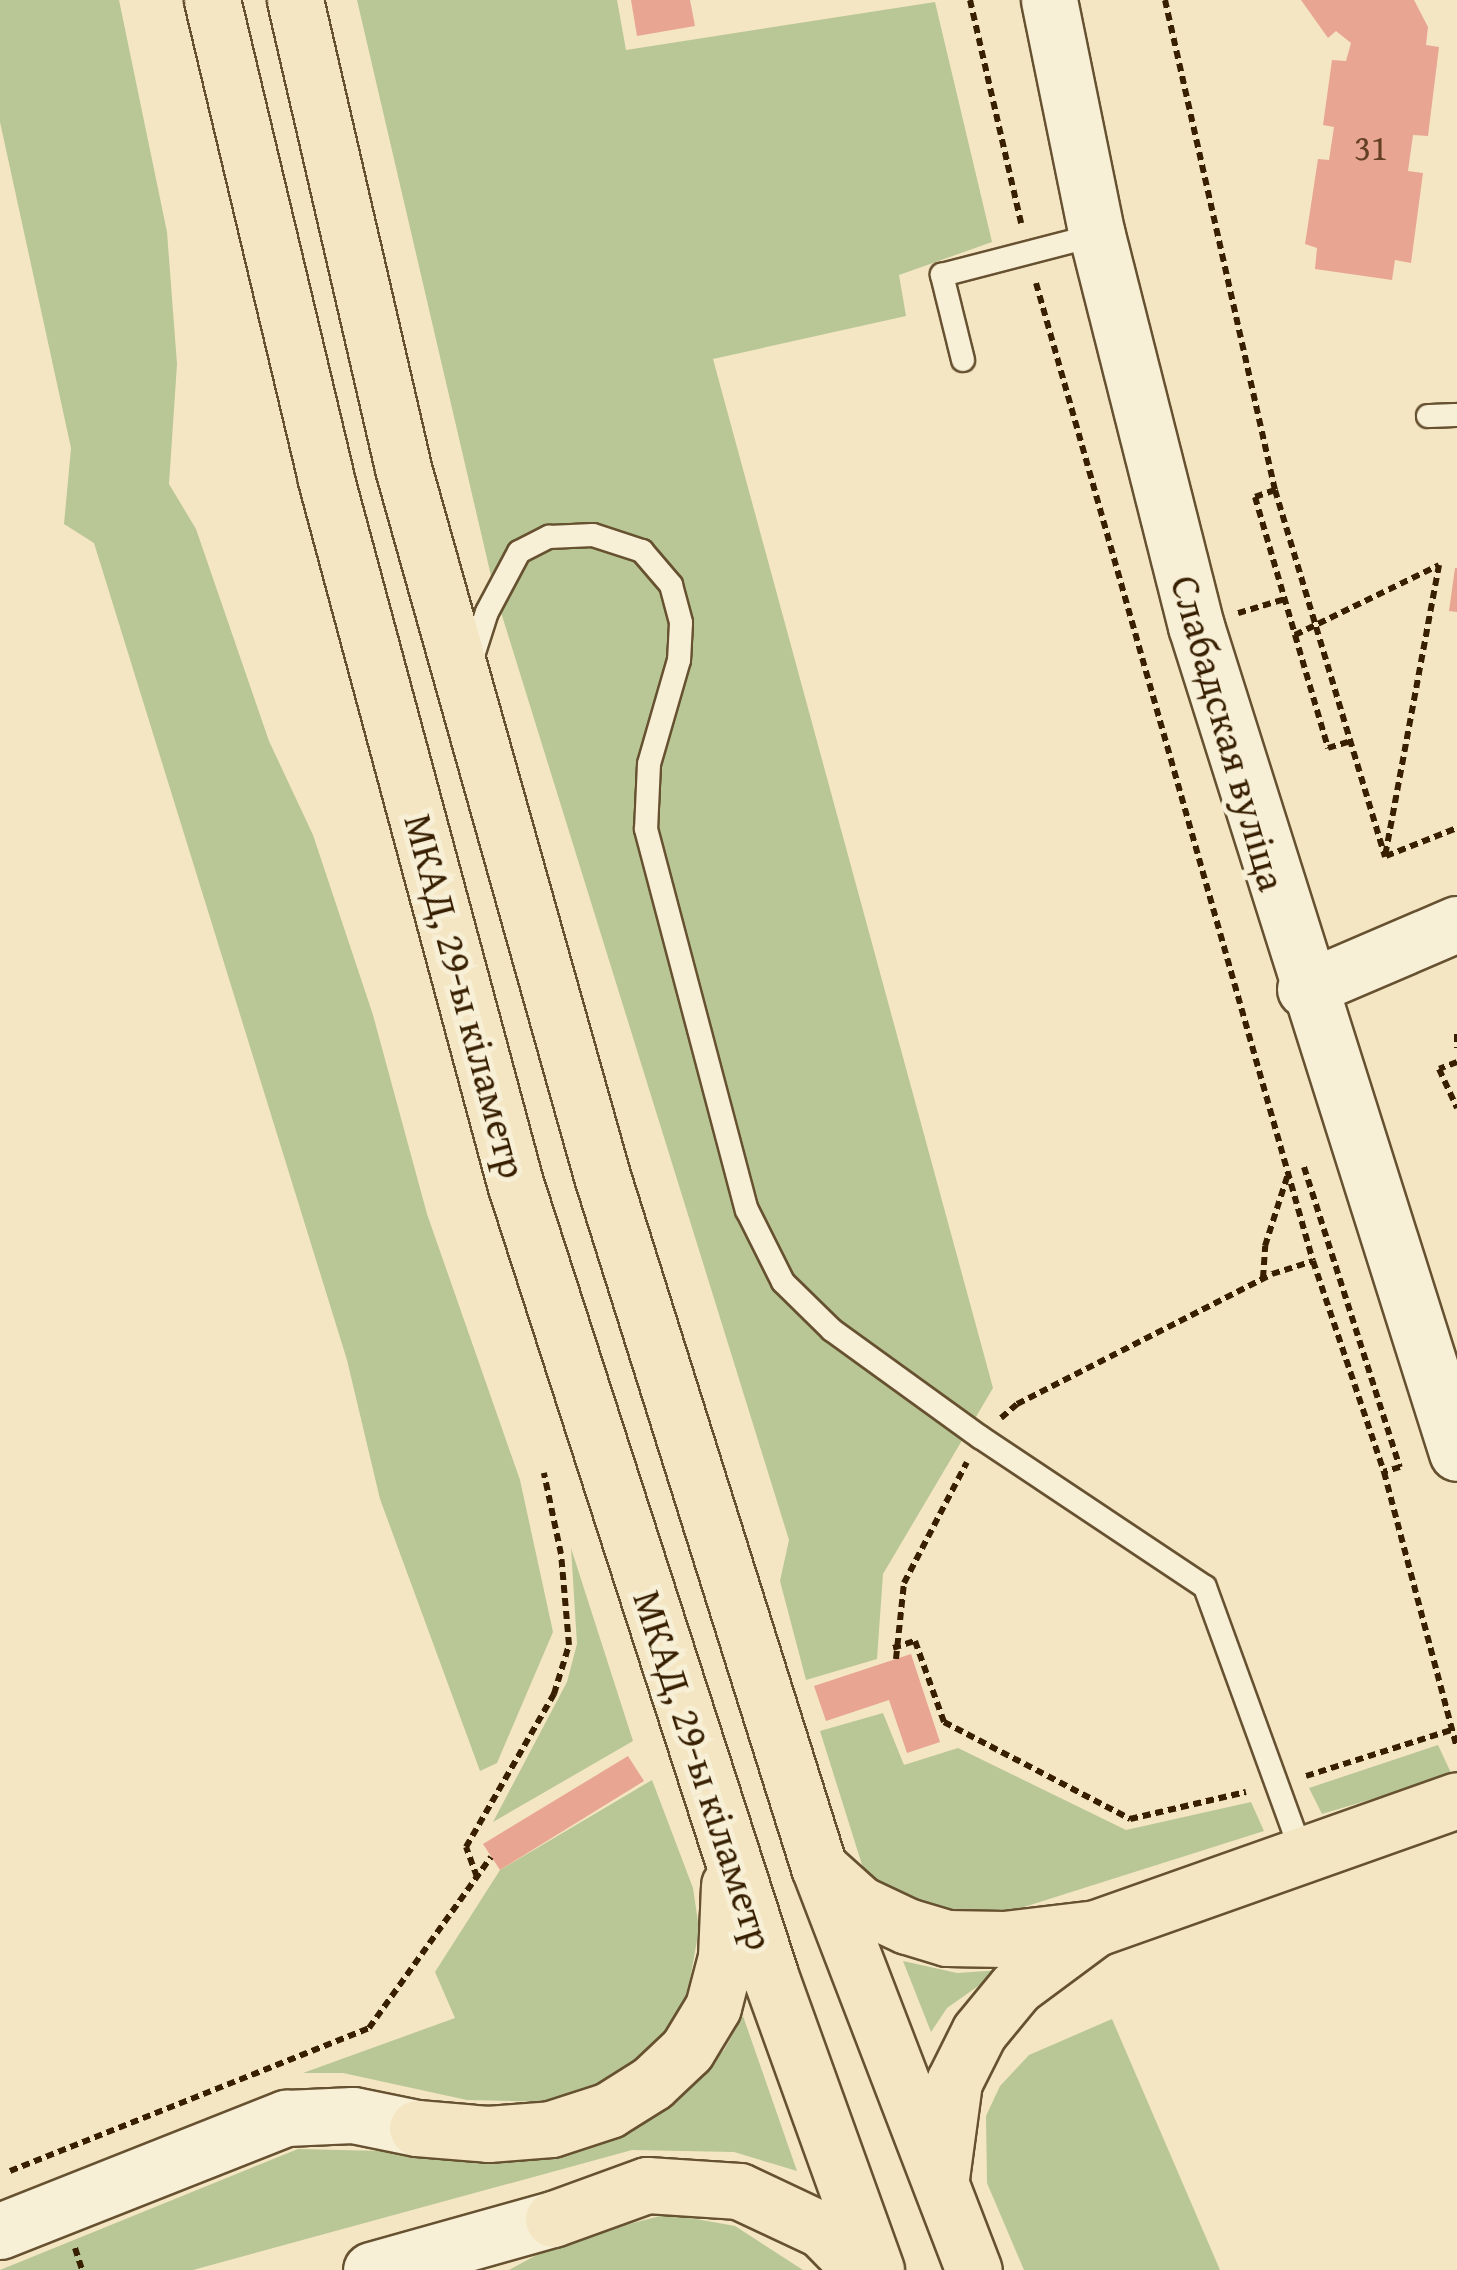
<!DOCTYPE html>
<meta charset="utf-8">
<style>
body{margin:0}
#map{position:relative;width:1457px;height:2270px;overflow:hidden;background:#f4e6c2;font-family:"Gentium Book Plus",serif}
div>[style]{position:absolute}
.green>*{inset:0;background:#b9c695}
.building>*{inset:0;background:#e8a592}
.path>*{height:6px;margin-top:-3px;transform-origin:0;background:repeating-linear-gradient(90deg,#371f00 0 8px,transparent 0 13px)}
.roads{filter:drop-shadow(2px 0 #665130) drop-shadow(-2px 0 #665130) drop-shadow(0 2px #665130) drop-shadow(0 -2px #665130)}
.lane>*{height:22px;margin:-11px;padding:0 11px;transform-origin:11px;border-radius:11px;background:#f8efd7}
.secondary>*{height:55px;margin:-27.5px;padding:0 27.5px;transform-origin:27.5px;border-radius:27.5px;background:#f8efd7}
.highway>*{height:55px;margin:-27.5px;padding:0 27.5px;transform-origin:27.5px;border-radius:27.5px;background:#f4e6c2}
span{translate:-50% -50%;white-space:nowrap;text-align:center;line-height:1.15;-webkit-text-stroke:10px #f8efd7;paint-order:stroke}
.number-label{font-size:35px;color:#634024}
.number-label span{-webkit-text-stroke-width:0}
.street-label{font-size:40px;color:#371f00}
</style>
<div id="map">
<div class="green">
<i style="clip-path:polygon(0 0,119px 0,167px 232px,177px 364px,169px 484px,196px 529px,269px 741px,313px 835px,373px 1015px,427px 1214px,520px 1480px,553px 1632px,497px 1763px,480px 1771px,380px 1499px,347px 1360px,94px 543px,64px 524px,71px 448px,0 122px)"></i>
<i style="clip-path:polygon(357px 0,617px 0,626px 50px,935px 2px,992px 242px,899px 275px,906px 316px,713px 359px,993px 1388px,883px 1574px,877px 1659px,806px 1680px,780px 1581px,789px 1540px,495px 593px)"></i>
<i style="clip-path:polygon(571px 1548px,633px 1741px,493px 1822px,567px 1682px,577px 1644px)"></i>
<i style="clip-path:polygon(883px 1713px,904px 1765px,958px 1748px,1126px 1830px,1251px 1802px,1264px 1831px,992px 1917px,949px 1916px,888px 1894px,863px 1868px,820px 1731px)"></i>
<i style="clip-path:polygon(1438px 1745px,1452px 1775px,1322px 1814px,1309px 1788px)"></i>
<i style="clip-path:polygon(652px 1780px,693px 1888px,699px 1929px,685px 2008px,663px 2041px,600px 2089px,557px 2102px,467px 2100px,343px 2073px,303px 2073px,455px 2018px,435px 1972px,500px 1870px)"></i>
<i style="clip-path:polygon(903px 1961px,957px 1973px,1001px 1970px,947px 2008px,931px 2032px)"></i>
<i style="clip-path:polygon(743px 2016px,797px 2171px,734px 2152px,632px 2150px,193px 2270px,0 2270px,298px 2149px,553px 2155px,593px 2145px,666px 2108px,724px 2050px)"></i>
<i style="clip-path:polygon(1112px 2019px,1220px 2270px,1024px 2270px,987px 2183px,986px 2116px,1000px 2086px,1029px 2055px)"></i>
<i style="clip-path:polygon(668px 2214px,735px 2226px,803px 2270px,509px 2270px,562px 2241px)"></i>
</div>
<div class="building">
<i style="clip-path:polygon(631px 0,690px 0,695px 26px,637px 36px)"></i>
<i style="clip-path:polygon(1301px 0,1414px 0,1428px 27px,1426px 45px,1439px 47px,1428px 136px,1413px 135px,1408px 171px,1423px 173px,1411px 263px,1395px 260px,1392px 280px,1315px 269px,1317px 248px,1305px 244px,1318px 159px,1329px 160px,1334px 127px,1323px 125px,1332px 60px,1346px 61px,1351px 43px,1336px 31px,1328px 38px)"></i>
<i style="clip-path:polygon(1455px 568px,1457px 568px,1457px 612px,1449px 611px)"></i>
<i style="clip-path:polygon(911px 1654px,940px 1742px,907px 1753px,889px 1700px,826px 1721px,814px 1686px)"></i>
<i style="clip-path:polygon(628px 1756px,644px 1781px,500px 1870px,483px 1844px)"></i>
</div>
<div class="path">
<i style="left:970px;top:0;width:229px;rotate:77.1deg"></i>
<i style="left:1165px;top:0;width:502px;rotate:77.35deg"></i>
<i style="left:1275px;top:490px;width:383px;rotate:73.3deg"></i>
<i style="left:1036px;top:283px;width:1016px;rotate:74.19deg"></i>
<i style="left:1313px;top:1261px;width:223px;rotate:71.4deg"></i>
<i style="left:1384px;top:1472px;width:285px;rotate:75.2deg"></i>
<i style="left:1275px;top:490px;width:21px;rotate:161deg"></i>
<i style="left:1255px;top:497px;width:144px;rotate:73.8deg"></i>
<i style="left:1295px;top:635px;width:118px;rotate:73.7deg"></i>
<i style="left:1328px;top:748px;width:21px;rotate:-17deg"></i>
<i style="left:1238px;top:613px;width:49px;rotate:-16.6deg"></i>
<i style="left:1295px;top:635px;width:160px;rotate:-25.9deg"></i>
<i style="left:1439px;top:565px;width:296px;rotate:100.5deg"></i>
<i style="left:1386px;top:856px;width:76px;rotate:-21.5deg"></i>
<i style="left:1457px;top:1034px;width:14px;rotate:90deg"></i>
<i style="left:1457px;top:1062px;width:19px;rotate:159deg"></i>
<i style="left:1439px;top:1069px;width:43px;rotate:65.2deg"></i>
<i style="left:1304px;top:1167px;width:315px;rotate:72.3deg"></i>
<i style="left:1400px;top:1467px;width:17px;rotate:163deg"></i>
<i style="left:1263px;top:1278px;width:32px;rotate:-86deg"></i>
<i style="left:1265px;top:1246px;width:76px;rotate:-72.3deg"></i>
<i style="left:1001px;top:1418px;width:21px;rotate:-41deg"></i>
<i style="left:1017px;top:1404px;width:286px;rotate:-27deg"></i>
<i style="left:1272px;top:1274px;width:43px;rotate:-17.6deg"></i>
<i style="left:893px;top:1648px;width:23px;rotate:-18deg"></i>
<i style="left:915px;top:1641px;width:86px;rotate:70.3deg"></i>
<i style="left:944px;top:1722px;width:210px;rotate:27.5deg"></i>
<i style="left:1130px;top:1819px;width:119px;rotate:-13.1deg"></i>
<i style="left:896px;top:1659px;width:76px;rotate:-84deg"></i>
<i style="left:904px;top:1583px;width:136px;rotate:-62.5deg"></i>
<i style="left:1306px;top:1776px;width:152px;rotate:-17.6deg"></i>
<i style="left:477px;top:1877px;width:32px;rotate:-110deg"></i>
<i style="left:466px;top:1847px;width:177px;rotate:-60.1deg"></i>
<i style="left:554px;top:1694px;width:51px;rotate:-73deg"></i>
<i style="left:569px;top:1645px;width:91px;rotate:-95deg"></i>
<i style="left:561px;top:1554px;width:83px;rotate:-101.9deg"></i>
<i style="left:10px;top:2171px;width:386px;rotate:-21.7deg"></i>
<i style="left:369px;top:2028px;width:210px;rotate:-54.5deg"></i>
<i style="left:75px;top:2248px;width:23px;rotate:72deg"></i>
</div>
<div class="roads">
<div class="lane">
<i style="left:963px;top:360px;width:88px;rotate:-103.9deg"></i>
<i style="left:942px;top:275px;width:160px;rotate:-14.5deg"></i>
<i style="left:1428px;top:416px;width:29px;rotate:-2deg"></i>
<i style="left:471px;top:662px;width:52px;rotate:-72.3deg"></i>
<i style="left:487px;top:612px;width:68px;rotate:-61.9deg"></i>
<i style="left:519px;top:552px;width:34px;rotate:-27deg"></i>
<i style="left:549px;top:537px;width:44px;rotate:-2.6deg"></i>
<i style="left:593px;top:535px;width:52px;rotate:18.1deg"></i>
<i style="left:642px;top:551px;width:45px;rotate:49.5deg"></i>
<i style="left:671px;top:585px;width:39px;rotate:75deg"></i>
<i style="left:681px;top:623px;width:37px;rotate:93deg"></i>
<i style="left:679px;top:660px;width:108px;rotate:106.1deg"></i>
<i style="left:649px;top:764px;width:65px;rotate:92.6deg"></i>
<i style="left:646px;top:829px;width:394px;rotate:75.2deg"></i>
<i style="left:747px;top:1210px;width:80px;rotate:63.4deg"></i>
<i style="left:783px;top:1282px;width:69px;rotate:44.4deg"></i>
<i style="left:832px;top:1330px;width:183px;rotate:35.9deg"></i>
<i style="left:980px;top:1437px;width:270px;rotate:33.7deg"></i>
<i style="left:1205px;top:1587px;width:284px;rotate:70deg"></i>
</div>
<div class="secondary">
<i style="left:1049px;top:0;width:240px;rotate:78.5deg"></i>
<i style="left:1097px;top:235px;width:403px;rotate:75.8deg"></i>
<i style="left:1196px;top:626px;width:867px;rotate:72.48deg"></i>
<i style="left:1305px;top:989px;width:165px;rotate:-23.2deg"></i>
<i style="left:0;top:2231px;width:308px;rotate:-21.6deg"></i>
<i style="left:286px;top:2118px;width:67px;rotate:-2.6deg"></i>
<i style="left:353px;top:2115px;width:65px;rotate:11.5deg"></i>
<i style="left:371px;top:2270px;width:189px;rotate:-15.7deg"></i>
</div>
<div class="highway">
<i style="left:212px;top:0;width:489px;rotate:76.6deg"></i>
<i style="left:325px;top:476px;width:732px;rotate:74.96deg"></i>
<i style="left:515px;top:1183px;width:835px;rotate:72.15deg"></i>
<i style="left:771px;top:1978px;width:310px;rotate:70.2deg"></i>
<i style="left:295px;top:0;width:480px;rotate:77deg"></i>
<i style="left:403px;top:468px;width:735px;rotate:74.3deg"></i>
<i style="left:602px;top:1176px;width:724px;rotate:72.57deg"></i>
<i style="left:819px;top:1867px;width:432px;rotate:69deg"></i>
<i style="left:821px;top:1869px;width:52px;rotate:41.9deg"></i>
<i style="left:860px;top:1904px;width:52px;rotate:25.1deg"></i>
<i style="left:907px;top:1926px;width:42px;rotate:16.7deg"></i>
<i style="left:947px;top:1938px;width:57px;rotate:1deg"></i>
<i style="left:1004px;top:1939px;width:93px;rotate:-6.8deg"></i>
<i style="left:1096px;top:1928px;width:383px;rotate:-19.5deg"></i>
<i style="left:417px;top:2128px;width:71px;rotate:4.8deg"></i>
<i style="left:488px;top:2134px;width:63px;rotate:-4.5deg"></i>
<i style="left:551px;top:2129px;width:61px;rotate:-18.1deg"></i>
<i style="left:609px;top:2110px;width:51px;rotate:-32.1deg"></i>
<i style="left:652px;top:2083px;width:48px;rotate:-43.3deg"></i>
<i style="left:687px;top:2050px;width:50px;rotate:-58.8deg"></i>
<i style="left:713px;top:2007px;width:52px;rotate:-75.4deg"></i>
<i style="left:726px;top:1957px;width:72px;rotate:-87.6deg"></i>
<i style="left:941px;top:2178px;width:97px;rotate:-82.3deg"></i>
<i style="left:954px;top:2082px;width:56px;rotate:-63.4deg"></i>
<i style="left:979px;top:2032px;width:58px;rotate:-50.6deg"></i>
<i style="left:1016px;top:1987px;width:97px;rotate:-36.6deg"></i>
<i style="left:553px;top:2219px;width:100px;rotate:-19.9deg"></i>
<i style="left:647px;top:2185px;width:92px;rotate:3.7deg"></i>
<i style="left:739px;top:2191px;width:92px;rotate:25.2deg"></i>
<i style="left:822px;top:2230px;width:56px;rotate:45.7deg"></i>
</div>
</div>
<div class="number-label">
<span style="left:1371px;top:148px">31</span>
</div>
<div class="street-label">
<span style="left:1229px;top:733px;rotate:74deg">Слабадская вуліца</span>
<span style="left:466px;top:996px;rotate:75deg">МКАД, 29-ы кіламетр</span>
<span style="left:704px;top:1770px;rotate:72deg">МКАД, 29-ы кіламетр</span>
</div>
</div>
